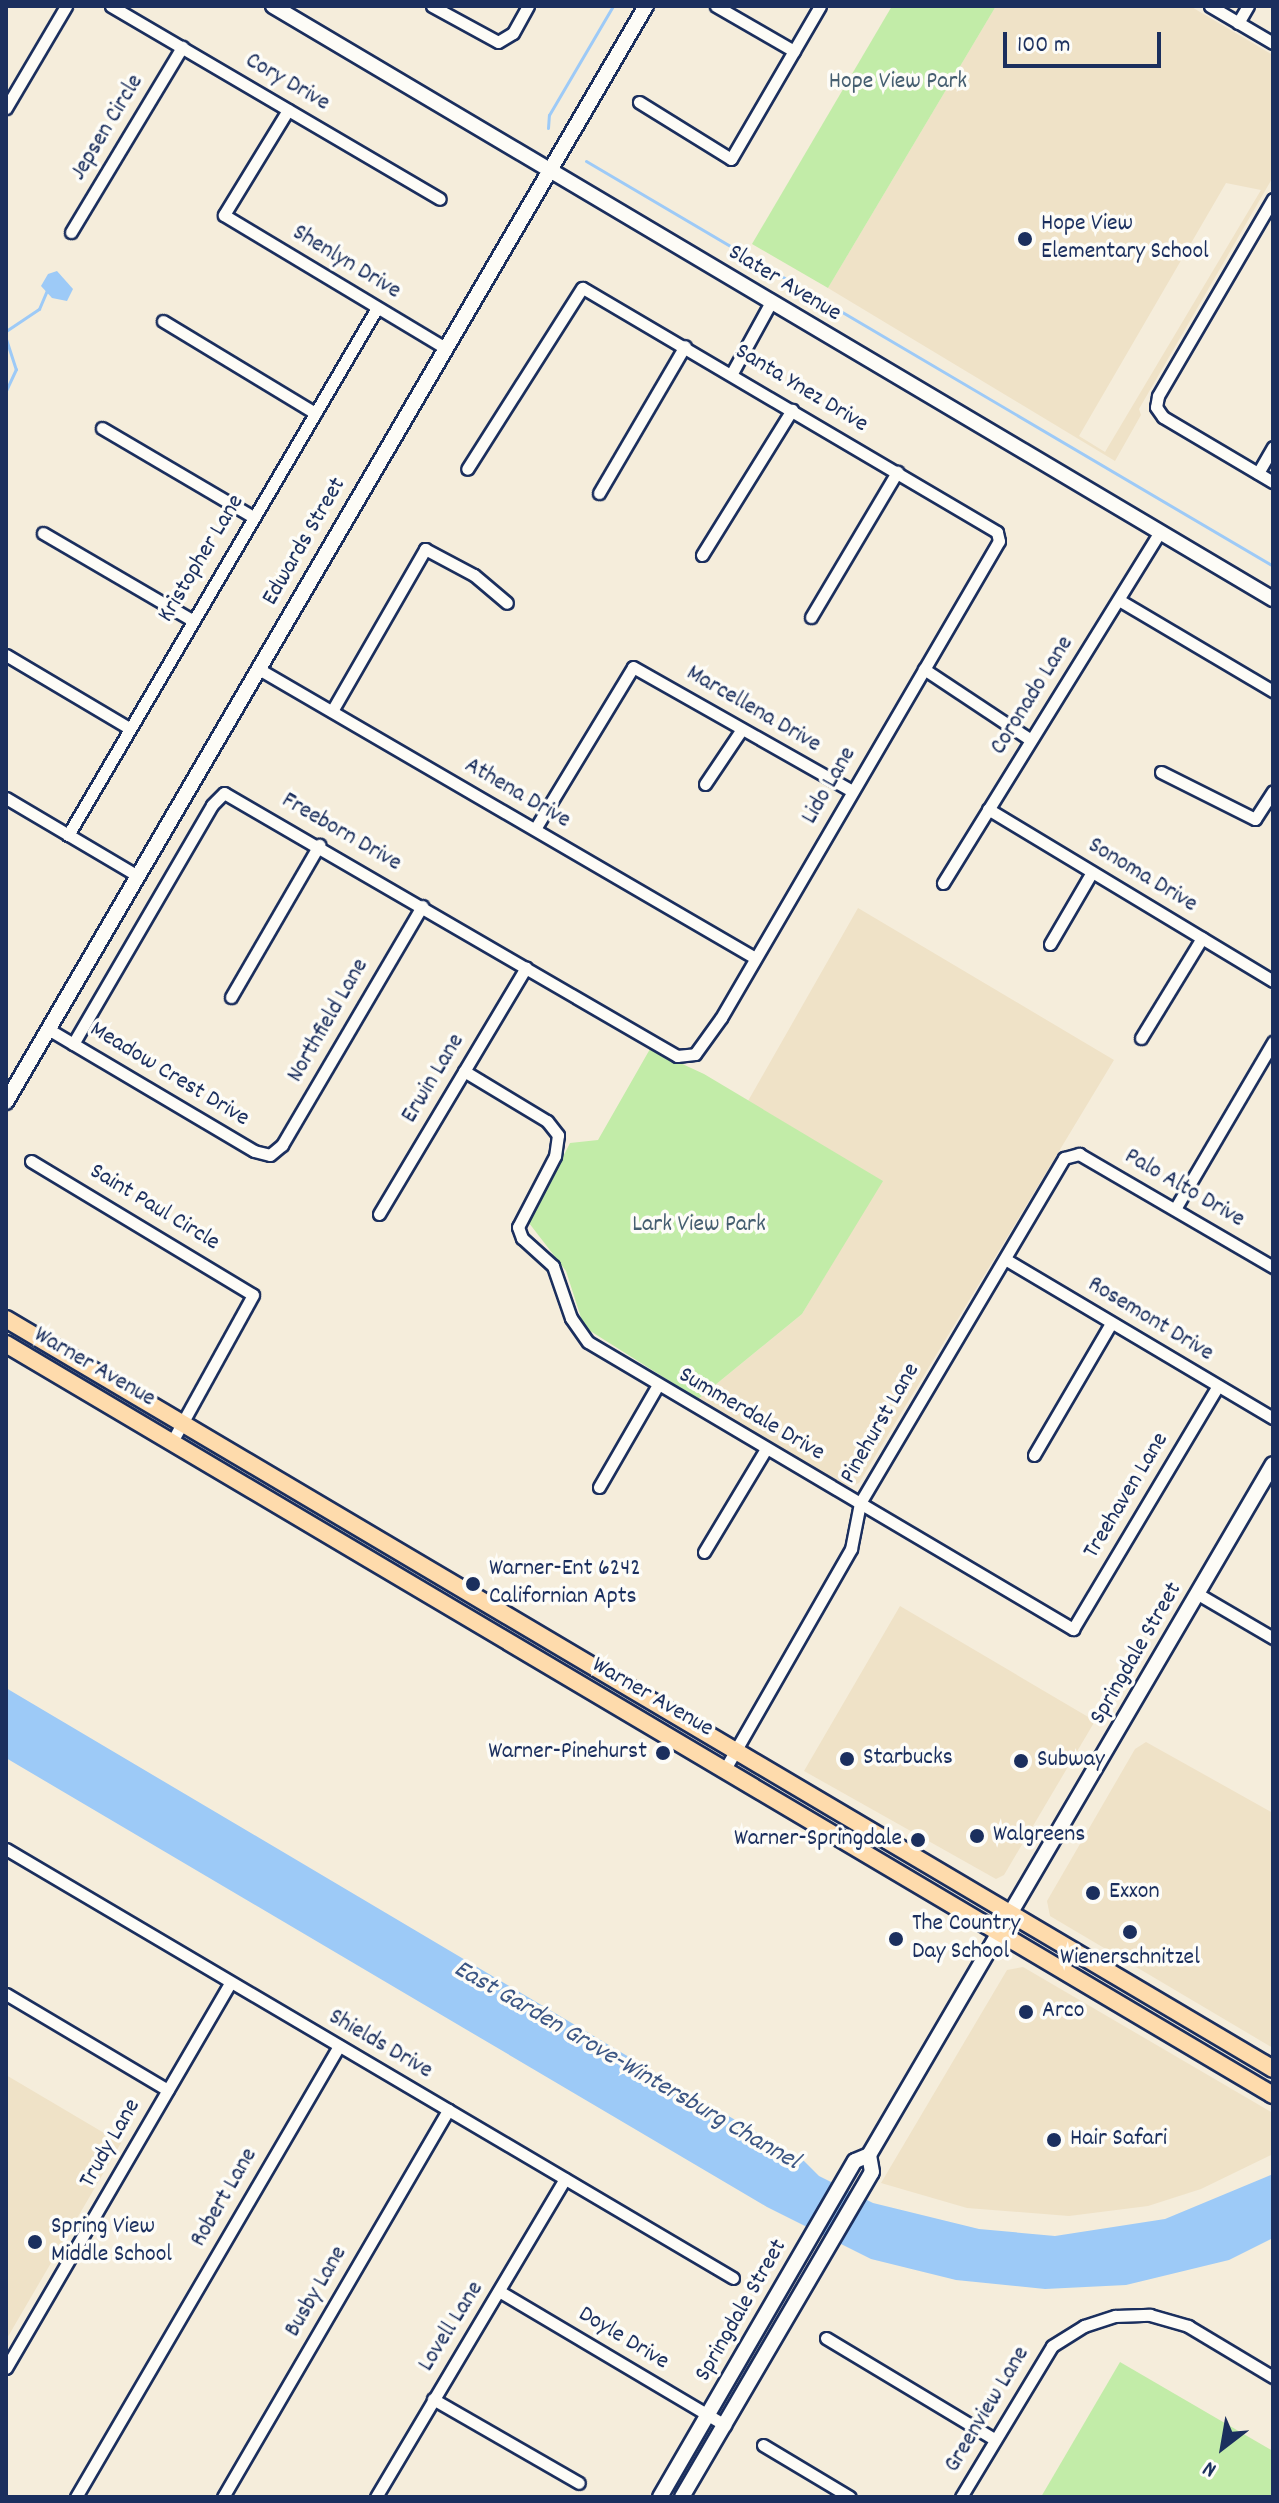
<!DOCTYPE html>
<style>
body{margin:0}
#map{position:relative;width:1279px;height:2503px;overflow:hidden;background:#f5eddb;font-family:Dekko,sans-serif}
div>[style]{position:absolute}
.built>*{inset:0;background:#efe2c7}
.green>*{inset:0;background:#c2eca8}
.water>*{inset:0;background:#9dcaf7}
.stream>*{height:3px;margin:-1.5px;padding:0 1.5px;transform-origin:1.5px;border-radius:1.5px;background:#9dcaf7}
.roads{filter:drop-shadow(2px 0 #1b2f5e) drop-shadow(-2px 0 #1b2f5e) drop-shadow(0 2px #1b2f5e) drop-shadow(0 -2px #1b2f5e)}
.street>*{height:11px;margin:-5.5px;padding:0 5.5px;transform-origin:5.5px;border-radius:5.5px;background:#fdfcf7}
.secondary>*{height:14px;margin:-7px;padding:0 7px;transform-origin:7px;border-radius:7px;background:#fdfcf7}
.primary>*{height:16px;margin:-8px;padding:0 8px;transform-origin:8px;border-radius:8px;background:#fedbac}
.dots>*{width:22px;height:22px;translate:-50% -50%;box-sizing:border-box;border:4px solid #fdfcf7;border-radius:50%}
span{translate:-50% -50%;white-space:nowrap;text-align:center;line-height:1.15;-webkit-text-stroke:7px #fdfcf7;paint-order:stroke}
.street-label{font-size:24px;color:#1b2f5e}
.park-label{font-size:24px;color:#455e70}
.poi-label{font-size:24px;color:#1b2f5e}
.left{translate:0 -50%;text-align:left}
.right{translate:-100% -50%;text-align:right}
.water-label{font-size:26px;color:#3c5684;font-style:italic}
.frame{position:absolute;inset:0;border:8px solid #1b2f5e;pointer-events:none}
.north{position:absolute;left:1183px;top:2407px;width:80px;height:80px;-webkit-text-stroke:6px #fdfcf7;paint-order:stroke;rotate:211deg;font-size:22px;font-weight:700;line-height:32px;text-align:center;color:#1b2f5e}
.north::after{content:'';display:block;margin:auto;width:28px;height:36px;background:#1b2f5e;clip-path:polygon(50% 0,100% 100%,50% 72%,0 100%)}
.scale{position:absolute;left:1003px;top:32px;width:158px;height:36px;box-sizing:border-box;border:4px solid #1b2f5e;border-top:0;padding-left:10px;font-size:24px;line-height:28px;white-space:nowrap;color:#1b2f5e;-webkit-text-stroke:6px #fdfcf7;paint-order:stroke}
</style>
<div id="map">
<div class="built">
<i style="clip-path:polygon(evenodd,996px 6px,1190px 6px,1273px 55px,1273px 177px,1139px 409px,1141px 415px,1115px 461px,828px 288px,996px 6px,1226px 183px,1261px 190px,1105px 452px,1079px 436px,1226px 183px)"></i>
<i style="clip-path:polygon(858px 908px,1114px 1060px,859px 1483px,852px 1486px,843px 1486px,698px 1399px,802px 1314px,882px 1181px,748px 1101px)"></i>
<i style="clip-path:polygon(900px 1606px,1095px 1721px,1004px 1875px,996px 1879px,804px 1771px)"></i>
<i style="clip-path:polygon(1146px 1742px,1273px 1813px,1273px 2048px,1050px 1916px,1047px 1901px,1135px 1749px)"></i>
<i style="clip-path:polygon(1023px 1967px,1273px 2113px,1273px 2154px,1201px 2189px,1148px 2206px,1069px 2216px,967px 2208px,881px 2183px,1007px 1970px)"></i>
<i style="clip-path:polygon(6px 2075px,121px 2143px,6px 2340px)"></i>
</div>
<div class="green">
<i style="clip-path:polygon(892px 6px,996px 6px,828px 288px,752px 244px)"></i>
<i style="clip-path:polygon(650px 1049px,704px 1074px,883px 1181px,802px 1314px,698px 1399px,584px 1327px,566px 1271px,529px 1223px,570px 1143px,598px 1140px)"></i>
<i style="clip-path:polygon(1120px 2362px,1273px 2451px,1273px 2497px,1041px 2497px)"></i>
</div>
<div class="water">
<i style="clip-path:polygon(57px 271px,73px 289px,67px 301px,52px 298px,41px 286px,48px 274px)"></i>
<i style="clip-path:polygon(6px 1688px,803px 2160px,819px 2176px,873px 2203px,979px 2229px,1055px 2236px,1165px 2219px,1273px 2174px,1273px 2238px,1229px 2260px,1126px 2285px,1045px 2289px,956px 2280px,871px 2259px,767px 2207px,6px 1758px)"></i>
</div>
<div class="stream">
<i style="left:548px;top:128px;width:13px;rotate:-86deg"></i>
<i style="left:549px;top:115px;width:126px;rotate:-59.6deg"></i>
<i style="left:586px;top:161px;width:797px;rotate:30.52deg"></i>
<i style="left:6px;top:331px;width:40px;rotate:-34deg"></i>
<i style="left:39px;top:309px;width:21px;rotate:-67deg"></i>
<i style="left:6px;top:339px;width:32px;rotate:72deg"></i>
<i style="left:16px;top:369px;width:23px;rotate:115deg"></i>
</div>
<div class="roads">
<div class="street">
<i style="left:111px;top:6px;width:381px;rotate:30.4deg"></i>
<i style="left:432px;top:6px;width:75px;rotate:28.6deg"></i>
<i style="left:498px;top:42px;width:17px;rotate:-31deg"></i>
<i style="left:513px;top:33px;width:31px;rotate:-61deg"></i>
<i style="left:716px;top:6px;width:90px;rotate:30deg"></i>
<i style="left:1210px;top:6px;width:73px;rotate:30.4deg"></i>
<i style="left:1238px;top:23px;width:20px;rotate:-60deg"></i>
<i style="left:639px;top:102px;width:108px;rotate:31.8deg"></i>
<i style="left:731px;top:159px;width:177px;rotate:-59.8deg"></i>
<i style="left:6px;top:108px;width:118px;rotate:-59.5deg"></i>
<i style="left:288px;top:110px;width:123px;rotate:121.4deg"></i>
<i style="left:224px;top:215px;width:258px;rotate:31deg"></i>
<i style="left:1273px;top:199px;width:228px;rotate:120.3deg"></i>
<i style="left:1158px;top:396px;width:11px;rotate:100deg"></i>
<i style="left:1156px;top:407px;width:12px;rotate:55deg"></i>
<i style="left:1163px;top:417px;width:128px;rotate:30.6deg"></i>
<i style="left:71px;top:232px;width:216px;rotate:-59deg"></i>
<i style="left:163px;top:321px;width:178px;rotate:31.2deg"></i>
<i style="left:732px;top:373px;width:81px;rotate:-61.2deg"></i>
<i style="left:102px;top:428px;width:175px;rotate:30.5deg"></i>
<i style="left:1258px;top:473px;width:30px;rotate:-60deg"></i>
<i style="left:599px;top:493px;width:170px;rotate:-59.7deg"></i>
<i style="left:43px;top:533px;width:173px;rotate:30.3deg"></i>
<i style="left:702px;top:555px;width:171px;rotate:-58.2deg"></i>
<i style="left:1119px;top:600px;width:179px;rotate:30.6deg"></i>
<i style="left:811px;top:617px;width:169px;rotate:-59.3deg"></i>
<i style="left:6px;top:655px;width:143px;rotate:30.7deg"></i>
<i style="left:257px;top:668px;width:576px;rotate:30.21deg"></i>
<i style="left:924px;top:669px;width:128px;rotate:33.6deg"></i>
<i style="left:332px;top:711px;width:187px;rotate:-60.1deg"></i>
<i style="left:425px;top:549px;width:55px;rotate:28deg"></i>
<i style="left:474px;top:575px;width:43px;rotate:40.3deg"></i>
<i style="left:1161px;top:772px;width:105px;rotate:26.6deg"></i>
<i style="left:1255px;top:819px;width:33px;rotate:-57deg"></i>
<i style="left:705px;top:784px;width:66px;rotate:-56.1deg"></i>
<i style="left:6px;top:798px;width:153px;rotate:30.6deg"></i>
<i style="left:988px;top:809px;width:333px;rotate:31.1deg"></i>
<i style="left:535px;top:829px;width:189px;rotate:-58.8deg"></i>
<i style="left:633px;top:667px;width:252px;rotate:29.5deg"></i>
<i style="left:68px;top:835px;width:611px;rotate:-59.62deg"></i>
<i style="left:943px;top:883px;width:413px;rotate:-58.3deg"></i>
<i style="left:1050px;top:944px;width:83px;rotate:-59.7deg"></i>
<i style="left:231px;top:997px;width:176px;rotate:-59.9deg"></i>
<i style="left:48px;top:1029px;width:239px;rotate:30.6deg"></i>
<i style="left:254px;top:1151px;width:16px;rotate:14deg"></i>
<i style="left:270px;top:1155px;width:16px;rotate:-40deg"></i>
<i style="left:282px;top:1145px;width:277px;rotate:-59.6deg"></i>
<i style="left:1141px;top:1038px;width:117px;rotate:-58.6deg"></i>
<i style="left:73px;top:1044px;width:276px;rotate:-59.8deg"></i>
<i style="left:212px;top:805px;width:17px;rotate:-45deg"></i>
<i style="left:224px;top:793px;width:524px;rotate:30.14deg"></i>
<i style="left:677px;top:1056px;width:18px;rotate:-6deg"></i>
<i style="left:695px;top:1054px;width:44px;rotate:-54.2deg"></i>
<i style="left:721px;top:1018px;width:552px;rotate:-59.77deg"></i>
<i style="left:999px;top:541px;width:9px;rotate:-103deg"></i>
<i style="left:997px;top:532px;width:481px;rotate:-149.5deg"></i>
<i style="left:582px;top:288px;width:214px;rotate:122.4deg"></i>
<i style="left:464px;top:1071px;width:97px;rotate:31.1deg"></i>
<i style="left:547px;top:1121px;width:18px;rotate:52deg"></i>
<i style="left:558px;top:1135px;width:21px;rotate:98deg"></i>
<i style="left:555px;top:1156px;width:80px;rotate:117.5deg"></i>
<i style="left:518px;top:1227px;width:12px;rotate:70deg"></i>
<i style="left:522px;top:1238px;width:42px;rotate:42.1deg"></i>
<i style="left:553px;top:1266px;width:55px;rotate:70.9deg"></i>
<i style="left:571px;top:1318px;width:29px;rotate:55deg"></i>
<i style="left:588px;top:1342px;width:564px;rotate:30.62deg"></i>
<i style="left:1073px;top:1629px;width:283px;rotate:-59.2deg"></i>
<i style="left:31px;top:1161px;width:259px;rotate:31.1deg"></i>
<i style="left:253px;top:1295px;width:168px;rotate:118.9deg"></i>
<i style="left:1175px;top:1209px;width:194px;rotate:-59.6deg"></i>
<i style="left:379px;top:1214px;width:287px;rotate:-59.2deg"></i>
<i style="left:1005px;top:1259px;width:312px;rotate:30.7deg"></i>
<i style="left:1034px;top:1455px;width:153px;rotate:-59.7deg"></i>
<i style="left:599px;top:1487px;width:118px;rotate:-60deg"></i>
<i style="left:704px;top:1552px;width:120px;rotate:-59deg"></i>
<i style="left:1198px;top:1594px;width:87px;rotate:30.4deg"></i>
<i style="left:725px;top:1769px;width:254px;rotate:-60.2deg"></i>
<i style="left:851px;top:1549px;width:47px;rotate:-78.9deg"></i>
<i style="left:860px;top:1503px;width:401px;rotate:-59.4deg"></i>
<i style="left:1064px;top:1158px;width:16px;rotate:-15deg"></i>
<i style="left:1079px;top:1154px;width:225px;rotate:30.2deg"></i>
<i style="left:6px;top:1849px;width:844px;rotate:30.54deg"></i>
<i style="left:6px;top:1994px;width:188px;rotate:30.7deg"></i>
<i style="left:499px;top:2291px;width:263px;rotate:30.7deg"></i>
<i style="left:826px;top:2338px;width:196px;rotate:31deg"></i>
<i style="left:6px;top:2368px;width:445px;rotate:-59.8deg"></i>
<i style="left:433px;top:2399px;width:168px;rotate:29.9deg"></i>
<i style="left:763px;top:2445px;width:101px;rotate:30.9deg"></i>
<i style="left:76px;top:2497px;width:522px;rotate:-59.75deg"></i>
<i style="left:223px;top:2497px;width:448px;rotate:-59.8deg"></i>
<i style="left:376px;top:2497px;width:370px;rotate:-59.3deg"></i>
<i style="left:961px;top:2497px;width:176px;rotate:-58.9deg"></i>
<i style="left:1052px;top:2346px;width:38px;rotate:-32deg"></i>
<i style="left:1084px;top:2326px;width:33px;rotate:-18deg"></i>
<i style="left:1115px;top:2316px;width:35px;rotate:-2deg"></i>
<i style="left:1150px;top:2315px;width:40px;rotate:16deg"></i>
<i style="left:1188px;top:2326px;width:99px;rotate:31deg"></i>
</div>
<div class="secondary">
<i style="left:273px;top:6px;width:1163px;rotate:30.67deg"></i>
<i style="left:6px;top:1102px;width:1269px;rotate:-59.72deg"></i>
<i style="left:660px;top:2497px;width:388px;rotate:-59.9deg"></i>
<i style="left:855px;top:2161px;width:15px;rotate:-23deg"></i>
<i style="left:869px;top:2155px;width:800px;rotate:-59.69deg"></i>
<i style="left:682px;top:2497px;width:376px;rotate:-59.7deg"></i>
<i style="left:872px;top:2172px;width:17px;rotate:-100deg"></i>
</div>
<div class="primary">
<i style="left:6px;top:1319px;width:1472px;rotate:30.62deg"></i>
<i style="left:6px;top:1344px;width:1473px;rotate:30.66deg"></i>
</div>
</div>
<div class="dots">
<i style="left:1025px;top:239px;background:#1b2f5e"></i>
<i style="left:473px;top:1584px;background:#1b2f5e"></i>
<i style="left:663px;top:1753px;background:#1b2f5e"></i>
<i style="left:847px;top:1759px;background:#1b2f5e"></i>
<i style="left:1021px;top:1761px;background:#1b2f5e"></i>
<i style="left:977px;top:1836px;background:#1b2f5e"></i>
<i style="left:918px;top:1840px;background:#1b2f5e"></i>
<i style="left:1093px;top:1893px;background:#1b2f5e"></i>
<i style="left:1130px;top:1932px;background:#1b2f5e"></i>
<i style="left:896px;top:1939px;background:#1b2f5e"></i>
<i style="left:1026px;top:2012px;background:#1b2f5e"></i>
<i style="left:1054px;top:2140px;background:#1b2f5e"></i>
<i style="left:35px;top:2242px;background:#1b2f5e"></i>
</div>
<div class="street-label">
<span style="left:287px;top:83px;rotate:30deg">Cory Drive</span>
<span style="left:108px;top:128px;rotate:-59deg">Jepsen Circle</span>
<span style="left:346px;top:263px;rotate:31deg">Shenlyn Drive</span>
<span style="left:784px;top:284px;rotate:31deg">Slater Avenue</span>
<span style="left:801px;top:389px;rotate:31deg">Santa Ynez Drive</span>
<span style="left:305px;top:542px;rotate:-60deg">Edwards Street</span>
<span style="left:202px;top:559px;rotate:-59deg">Kristopher Lane</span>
<span style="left:1033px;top:696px;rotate:-58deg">Coronado Lane</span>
<span style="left:753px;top:710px;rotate:30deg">Marcellena Drive</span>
<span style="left:830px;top:786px;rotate:-60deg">Lido Lane</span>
<span style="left:517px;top:794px;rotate:30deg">Athena Drive</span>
<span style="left:341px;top:833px;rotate:30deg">Freeborn Drive</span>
<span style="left:1142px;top:876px;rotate:31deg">Sonoma Drive</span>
<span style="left:329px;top:1021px;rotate:-60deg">Northfield Lane</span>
<span style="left:169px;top:1075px;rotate:31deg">Meadow Crest Drive</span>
<span style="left:434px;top:1079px;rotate:-59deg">Erwin Lane</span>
<span style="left:1184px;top:1189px;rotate:30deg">Palo Alto Drive</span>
<span style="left:154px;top:1208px;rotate:31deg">Saint Paul Circle</span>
<span style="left:1150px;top:1320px;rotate:31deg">Rosemont Drive</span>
<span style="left:94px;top:1368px;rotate:30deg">Warner Avenue</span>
<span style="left:751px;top:1415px;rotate:30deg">Summerdale Drive</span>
<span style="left:881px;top:1424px;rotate:-60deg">Pinehurst Lane</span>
<span style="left:1127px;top:1496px;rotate:-59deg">Treehaven Lane</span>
<span style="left:1137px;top:1654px;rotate:-60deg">Springdale Street</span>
<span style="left:652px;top:1698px;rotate:30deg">Warner Avenue</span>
<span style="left:380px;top:2045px;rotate:30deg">Shields Drive</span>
<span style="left:111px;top:2144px;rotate:-60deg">Trudy Lane</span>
<span style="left:225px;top:2198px;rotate:-60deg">Robert Lane</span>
<span style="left:317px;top:2292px;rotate:-60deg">Busby Lane</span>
<span style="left:742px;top:2311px;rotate:-60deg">Springdale Street</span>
<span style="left:452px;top:2327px;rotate:-58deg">Lovell Lane</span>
<span style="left:623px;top:2339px;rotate:31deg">Doyle Drive</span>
<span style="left:988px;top:2410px;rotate:-59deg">Greenview Lane</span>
</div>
<div class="park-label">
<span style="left:898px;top:83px">Hope View Park</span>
<span style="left:699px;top:1226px">Lark View Park</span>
</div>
<div class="poi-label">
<span class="left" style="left:1041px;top:239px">Hope View<br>Elementary School</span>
<span class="left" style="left:489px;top:1584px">Warner-Ent 6242<br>Californian Apts</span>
<span class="right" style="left:647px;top:1753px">Warner-Pinehurst</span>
<span class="left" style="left:863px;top:1759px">Starbucks</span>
<span class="left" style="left:1037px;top:1761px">Subway</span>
<span class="left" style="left:993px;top:1836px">Walgreens</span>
<span class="right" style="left:902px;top:1840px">Warner-Springdale</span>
<span class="left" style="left:1109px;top:1893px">Exxon</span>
<span class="left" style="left:912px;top:1939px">The Country<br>Day School</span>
<span style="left:1130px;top:1959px">Wienerschnitzel</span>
<span class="left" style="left:1042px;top:2012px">Arco</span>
<span class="left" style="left:1070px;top:2140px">Hair Safari</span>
<span class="left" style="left:51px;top:2242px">Spring View<br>Middle School</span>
</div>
<div class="water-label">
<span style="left:626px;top:2066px;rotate:30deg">East Garden Grove-Wintersburg Channel</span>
</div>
<div class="frame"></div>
<div class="north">N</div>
<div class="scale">100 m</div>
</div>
